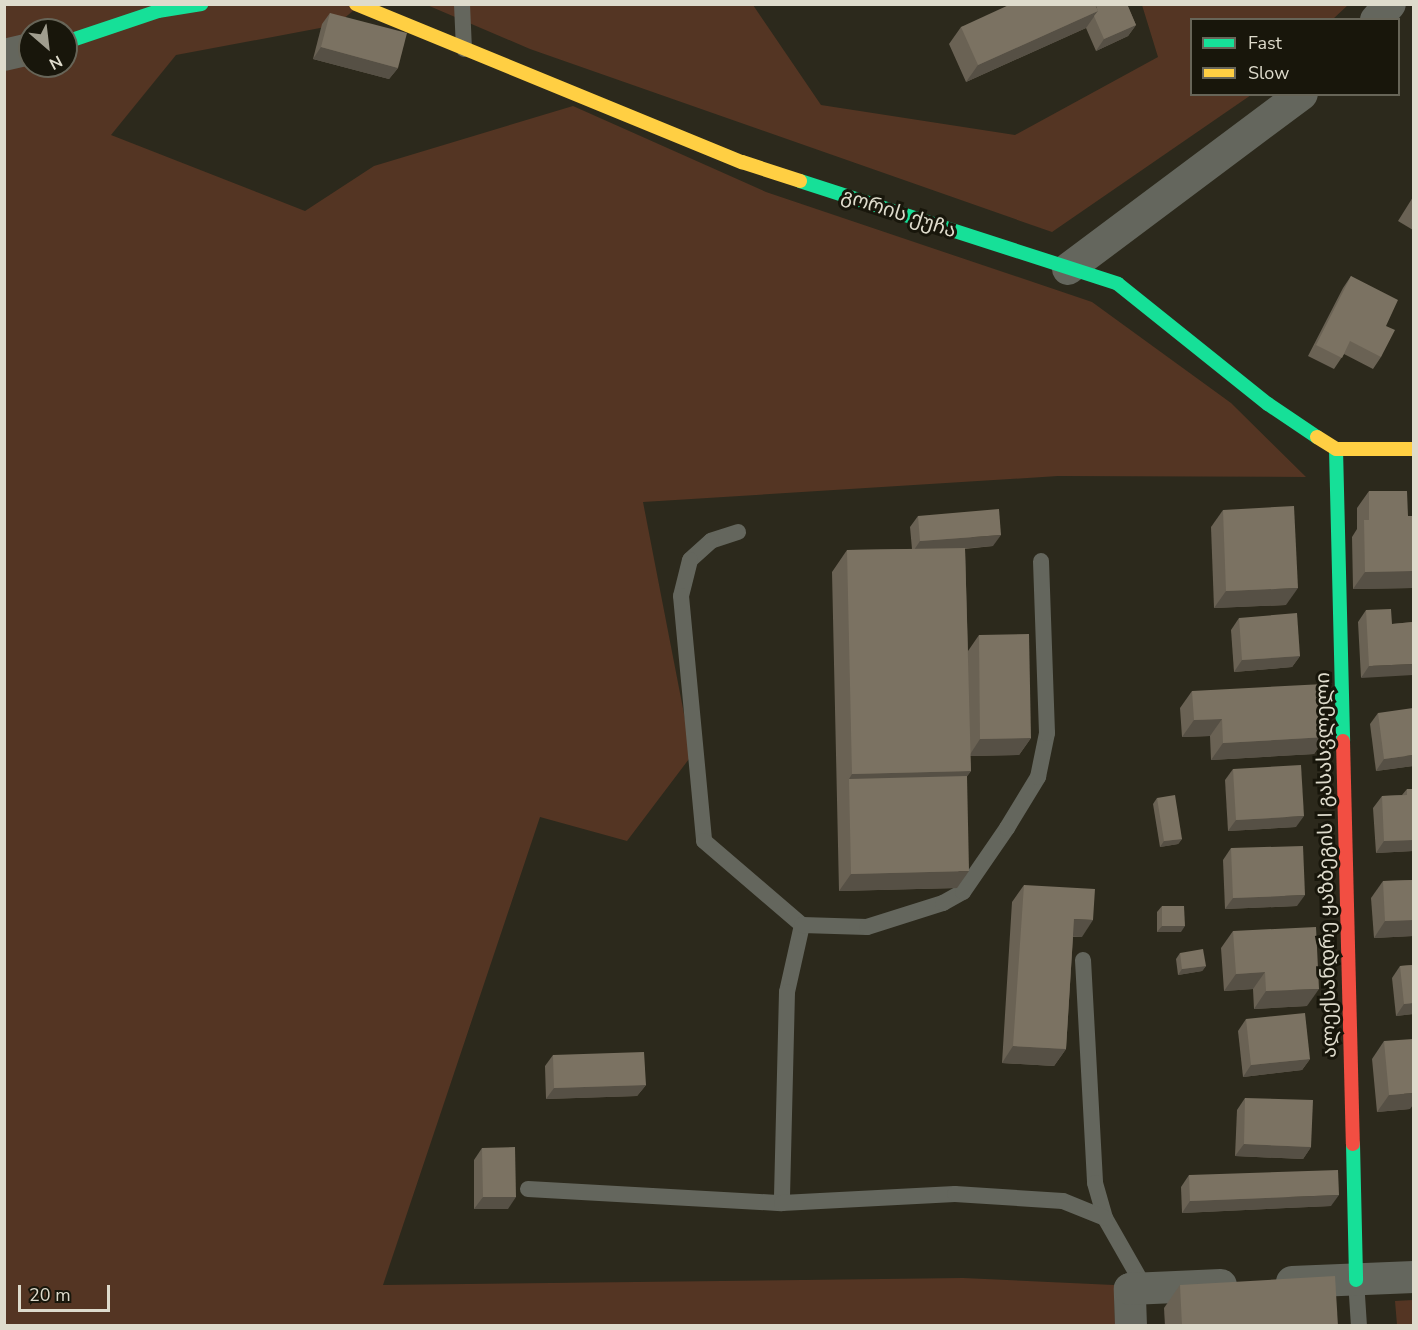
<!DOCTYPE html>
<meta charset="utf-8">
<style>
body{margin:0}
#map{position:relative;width:1418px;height:1330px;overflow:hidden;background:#2c291c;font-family:"Nunito Sans","Noto Sans Georgian",sans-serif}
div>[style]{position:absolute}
.green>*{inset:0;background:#543523}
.lane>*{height:16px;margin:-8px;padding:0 8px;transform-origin:8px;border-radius:8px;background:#64665d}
.street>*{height:32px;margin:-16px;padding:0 16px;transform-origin:16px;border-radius:16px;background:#64665d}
.fast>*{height:14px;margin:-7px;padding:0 7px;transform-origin:7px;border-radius:7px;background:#16e098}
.slow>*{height:14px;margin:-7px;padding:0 7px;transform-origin:7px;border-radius:7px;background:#ffcf43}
.jam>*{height:14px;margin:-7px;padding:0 7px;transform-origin:7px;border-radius:7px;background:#f24e42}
.wall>*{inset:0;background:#6a6254}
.shaded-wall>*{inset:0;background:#565045}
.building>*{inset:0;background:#7b7262}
span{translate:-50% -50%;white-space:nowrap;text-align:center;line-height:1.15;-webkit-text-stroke:6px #18160b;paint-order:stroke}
.street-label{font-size:20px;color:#dedbcc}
.frame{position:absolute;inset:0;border:6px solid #dedbcc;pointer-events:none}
.legend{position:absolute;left:1190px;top:18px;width:210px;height:78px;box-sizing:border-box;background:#18160b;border:2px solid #676558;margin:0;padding:8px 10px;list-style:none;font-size:18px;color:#dedbcc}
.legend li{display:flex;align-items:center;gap:12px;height:30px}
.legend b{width:30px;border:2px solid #676558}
.north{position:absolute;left:18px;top:18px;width:60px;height:60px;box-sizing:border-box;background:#18160b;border:2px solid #676558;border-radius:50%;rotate:152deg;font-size:16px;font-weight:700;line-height:24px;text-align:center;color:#dedbcc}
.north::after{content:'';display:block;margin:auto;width:21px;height:27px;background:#a09d8e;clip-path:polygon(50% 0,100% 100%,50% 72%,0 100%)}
.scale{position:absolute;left:18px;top:1285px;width:92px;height:27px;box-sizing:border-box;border:3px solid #dedbcc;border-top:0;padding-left:8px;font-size:18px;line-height:21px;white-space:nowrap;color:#dedbcc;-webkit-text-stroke:4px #18160b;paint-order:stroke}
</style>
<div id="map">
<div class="green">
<i style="clip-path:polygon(evenodd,5px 5px,360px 5px,336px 25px,176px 55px,111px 135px,305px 211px,374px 166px,573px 106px,766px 192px,1092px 302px,1231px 403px,1306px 477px,1058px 476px,643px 502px,692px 755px,627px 841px,540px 817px,383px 1285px,963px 1278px,1114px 1285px,1115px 1325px,5px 1326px,5px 5px,30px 30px,66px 30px,66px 66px,30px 66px,30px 30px)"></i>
<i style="clip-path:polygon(427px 5px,753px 5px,821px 105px,1015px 135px,1158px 57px,1142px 5px,1348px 5px,1333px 19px,1192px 20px,1192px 94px,1251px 95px,1052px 232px,530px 49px)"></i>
<i style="clip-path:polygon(1413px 1300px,1413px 1325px,1397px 1325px,1395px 1301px)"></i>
</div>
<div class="lane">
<i style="left:462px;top:4px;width:45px;rotate:87.5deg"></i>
<i style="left:738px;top:532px;width:28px;rotate:162deg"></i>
<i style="left:711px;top:541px;width:28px;rotate:138deg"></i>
<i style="left:690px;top:560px;width:37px;rotate:104deg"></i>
<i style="left:681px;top:596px;width:246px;rotate:84.6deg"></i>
<i style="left:704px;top:841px;width:129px;rotate:40.6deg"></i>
<i style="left:802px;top:925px;width:69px;rotate:102.6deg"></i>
<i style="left:787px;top:992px;width:211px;rotate:91.4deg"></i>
<i style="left:802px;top:925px;width:65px;rotate:1.8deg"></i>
<i style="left:867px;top:927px;width:80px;rotate:-17.5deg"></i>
<i style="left:943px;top:903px;width:23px;rotate:-29deg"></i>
<i style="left:963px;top:892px;width:78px;rotate:-55.5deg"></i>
<i style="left:1007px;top:828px;width:60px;rotate:-58.7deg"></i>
<i style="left:1038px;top:777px;width:45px;rotate:-78.4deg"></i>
<i style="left:1047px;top:733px;width:172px;rotate:-92deg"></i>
<i style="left:1083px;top:960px;width:223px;rotate:86.9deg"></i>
<i style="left:1095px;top:1183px;width:36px;rotate:74deg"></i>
<i style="left:1105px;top:1218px;width:81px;rotate:60.3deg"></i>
<i style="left:528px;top:1189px;width:254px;rotate:3.2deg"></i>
<i style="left:782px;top:1203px;width:173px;rotate:-3deg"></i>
<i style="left:955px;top:1194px;width:108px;rotate:3.7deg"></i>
<i style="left:1063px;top:1201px;width:45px;rotate:22deg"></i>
<i style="left:1356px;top:1280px;width:46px;rotate:86.3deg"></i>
</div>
<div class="street">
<i style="left:1376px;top:20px;width:21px;rotate:-49deg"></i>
<i style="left:4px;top:55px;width:27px;rotate:-13deg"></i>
<i style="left:1068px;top:269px;width:292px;rotate:-36.8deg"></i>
<i style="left:1292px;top:1282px;width:122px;rotate:-2.3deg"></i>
<i style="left:1131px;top:1326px;width:37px;rotate:-92deg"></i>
<i style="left:1130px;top:1289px;width:91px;rotate:-2.5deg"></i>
</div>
<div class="fast">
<i style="left:66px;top:42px;width:97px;rotate:-18.6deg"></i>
<i style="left:158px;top:11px;width:44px;rotate:-9.2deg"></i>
<i style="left:800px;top:181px;width:334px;rotate:17.9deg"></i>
<i style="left:1118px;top:284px;width:192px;rotate:38.7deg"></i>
<i style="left:1268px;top:404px;width:59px;rotate:34deg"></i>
<i style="left:1336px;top:449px;width:292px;rotate:88.6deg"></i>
<i style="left:1353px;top:1144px;width:136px;rotate:88.7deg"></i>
</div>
<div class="slow">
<i style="left:356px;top:4px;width:417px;rotate:22.3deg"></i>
<i style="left:742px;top:162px;width:61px;rotate:18.1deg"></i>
<i style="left:1317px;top:437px;width:22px;rotate:32deg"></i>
<i style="left:1336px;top:449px;width:78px"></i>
</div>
<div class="jam">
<i style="left:1343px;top:741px;width:403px;rotate:88.6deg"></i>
</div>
<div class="wall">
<i style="clip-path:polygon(1127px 4px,1136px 25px,1128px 36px,1096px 51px,1086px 28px,966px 82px,949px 44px,961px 27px)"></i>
<i style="clip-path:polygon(330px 13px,398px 68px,389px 79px,313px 59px,322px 24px)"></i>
<i style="clip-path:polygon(1413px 197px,1413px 230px,1398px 221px)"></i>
<i style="clip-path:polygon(1351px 276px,1386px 326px,1381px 357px,1373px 369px,1344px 354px,1334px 369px,1308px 356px,1343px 288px)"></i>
<i style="clip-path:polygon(1369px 491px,1408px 516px,1413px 516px,1413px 588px,1353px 589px,1352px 537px,1357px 529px,1357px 508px)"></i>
<i style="clip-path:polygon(1223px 510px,1286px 605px,1214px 608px,1211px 527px)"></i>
<i style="clip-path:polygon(918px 516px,993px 546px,965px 549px,968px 651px,979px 635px,1031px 738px,1019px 755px,970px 756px,971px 771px,967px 776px,957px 888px,839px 891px,832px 572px,847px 550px,912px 549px,910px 527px)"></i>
<i style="clip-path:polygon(1366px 610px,1392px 624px,1413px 622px,1361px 678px,1358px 622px)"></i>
<i style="clip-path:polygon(1239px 618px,1300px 656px,1292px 667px,1234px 672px,1231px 630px)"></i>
<i style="clip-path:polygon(1192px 691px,1326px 737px,1314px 754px,1211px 760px,1210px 736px,1182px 737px,1180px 708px)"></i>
<i style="clip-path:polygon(1378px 713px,1413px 766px,1376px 771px,1370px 724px)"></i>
<i style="clip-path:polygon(1233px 769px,1296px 827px,1228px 831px,1225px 780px)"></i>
<i style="clip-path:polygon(1407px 789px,1413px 851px,1376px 853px,1373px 808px,1382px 796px,1402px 795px)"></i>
<i style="clip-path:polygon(1157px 798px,1182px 839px,1178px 844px,1160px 847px,1153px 804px)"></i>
<i style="clip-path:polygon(1231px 848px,1297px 906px,1225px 909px,1223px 860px)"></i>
<i style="clip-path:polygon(1413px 880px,1413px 936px,1374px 938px,1371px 898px,1383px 881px)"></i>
<i style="clip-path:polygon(1024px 885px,1082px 937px,1073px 937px,1066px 1049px,1054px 1066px,1002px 1063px,1012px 902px)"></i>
<i style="clip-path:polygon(1162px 906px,1181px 932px,1157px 932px,1157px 912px)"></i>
<i style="clip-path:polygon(1233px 931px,1307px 1006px,1254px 1009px,1253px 989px,1224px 991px,1221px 948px)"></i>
<i style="clip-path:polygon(1180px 953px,1206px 966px,1202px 971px,1178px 975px,1176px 959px)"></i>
<i style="clip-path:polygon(1413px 965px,1413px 1014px,1396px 1016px,1392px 978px,1400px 966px)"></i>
<i style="clip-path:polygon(1246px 1019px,1310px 1059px,1302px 1070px,1243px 1077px,1238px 1031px)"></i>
<i style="clip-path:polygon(1384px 1041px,1410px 1109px,1377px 1112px,1372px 1059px)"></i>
<i style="clip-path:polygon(553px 1055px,646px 1085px,637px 1096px,546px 1099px,545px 1066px)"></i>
<i style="clip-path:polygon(1245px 1098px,1311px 1147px,1303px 1159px,1235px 1156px,1237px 1110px)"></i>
<i style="clip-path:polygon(482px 1148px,508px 1209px,474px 1209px,474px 1160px)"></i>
<i style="clip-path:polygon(1189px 1175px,1331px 1206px,1182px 1213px,1181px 1187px)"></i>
<i style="clip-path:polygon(1180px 1285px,1338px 1326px,1165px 1326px,1164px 1308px)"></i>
</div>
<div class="shaded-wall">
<i style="clip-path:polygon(1098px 11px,1086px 28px,966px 82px,978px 65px)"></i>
<i style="clip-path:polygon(1136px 25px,1128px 36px,1096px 51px,1104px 39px)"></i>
<i style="clip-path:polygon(321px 47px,398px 68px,389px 79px,313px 59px)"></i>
<i style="clip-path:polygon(1001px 535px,993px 546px,912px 553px,920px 541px)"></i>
<i style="clip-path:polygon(1413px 571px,1413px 588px,1353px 589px,1365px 572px)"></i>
<i style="clip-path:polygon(1298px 588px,1286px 605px,1214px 608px,1226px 591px)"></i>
<i style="clip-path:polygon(1300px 656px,1292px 667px,1234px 672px,1242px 660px)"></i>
<i style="clip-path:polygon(1413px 664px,1413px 675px,1361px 678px,1369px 666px)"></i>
<i style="clip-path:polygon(1222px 719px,1210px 736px,1182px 737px,1194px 720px)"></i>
<i style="clip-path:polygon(1326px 737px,1314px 754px,1211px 760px,1223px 743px)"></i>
<i style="clip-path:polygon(1031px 738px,1019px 755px,969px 756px,980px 739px)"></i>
<i style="clip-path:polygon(1413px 755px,1413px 766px,1376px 771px,1384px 759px)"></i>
<i style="clip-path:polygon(971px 771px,955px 793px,849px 779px,852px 774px)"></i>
<i style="clip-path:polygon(1304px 816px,1296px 827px,1228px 831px,1236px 820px)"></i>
<i style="clip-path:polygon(1182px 839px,1178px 844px,1160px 847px,1164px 841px)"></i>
<i style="clip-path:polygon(1413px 840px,1413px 851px,1376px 853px,1384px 841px)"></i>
<i style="clip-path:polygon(969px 871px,957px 888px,839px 891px,851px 874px)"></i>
<i style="clip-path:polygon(1305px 895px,1297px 906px,1225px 909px,1233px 898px)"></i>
<i style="clip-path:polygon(1074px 919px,1093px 920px,1082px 937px,1062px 936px)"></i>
<i style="clip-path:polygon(1413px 920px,1413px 936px,1374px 938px,1385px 921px)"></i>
<i style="clip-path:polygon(1162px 926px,1185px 926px,1181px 932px,1157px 932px)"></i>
<i style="clip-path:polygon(1206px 966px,1202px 971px,1178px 975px,1182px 969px)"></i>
<i style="clip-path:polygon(1265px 972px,1253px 989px,1224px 991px,1236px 974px)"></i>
<i style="clip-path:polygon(1319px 989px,1307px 1006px,1254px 1009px,1266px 991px)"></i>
<i style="clip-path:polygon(1413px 1003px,1413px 1014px,1396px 1016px,1404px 1004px)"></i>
<i style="clip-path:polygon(1013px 1046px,1066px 1049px,1054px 1066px,1002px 1063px)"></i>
<i style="clip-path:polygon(1310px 1059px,1302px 1070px,1243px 1077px,1251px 1065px)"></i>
<i style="clip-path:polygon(646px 1085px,637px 1096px,546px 1099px,554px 1088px)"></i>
<i style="clip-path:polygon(1413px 1093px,1413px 1105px,1410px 1109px,1377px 1112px,1389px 1095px)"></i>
<i style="clip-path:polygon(1244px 1144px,1311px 1147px,1303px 1159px,1235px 1156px)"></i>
<i style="clip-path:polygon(1339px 1195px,1331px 1206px,1182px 1213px,1190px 1201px)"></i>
<i style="clip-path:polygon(483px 1197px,516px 1197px,508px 1209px,474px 1209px)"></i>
</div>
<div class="building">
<i style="clip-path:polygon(1011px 4px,1095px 4px,1098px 11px,978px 65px,961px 27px)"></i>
<i style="clip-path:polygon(1095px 4px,1127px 4px,1136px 25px,1104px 39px,1094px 16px,1098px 11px)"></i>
<i style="clip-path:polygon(330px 13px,407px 33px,398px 68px,321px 47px)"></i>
<i style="clip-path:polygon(1351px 276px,1398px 300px,1386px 326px,1395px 330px,1381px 357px,1350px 341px,1342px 358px,1316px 345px)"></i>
<i style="clip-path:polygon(1369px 491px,1407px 491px,1408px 516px,1413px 516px,1413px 571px,1365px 572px,1364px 520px,1369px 520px)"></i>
<i style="clip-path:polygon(1294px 506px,1298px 588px,1226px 591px,1223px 510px)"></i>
<i style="clip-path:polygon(999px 509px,1001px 535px,920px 541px,918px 516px)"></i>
<i style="clip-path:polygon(965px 548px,971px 771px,852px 774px,847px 550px)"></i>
<i style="clip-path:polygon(1391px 609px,1392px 624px,1413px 622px,1413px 664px,1369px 666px,1366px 610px)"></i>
<i style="clip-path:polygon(1297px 613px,1300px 656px,1242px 660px,1239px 618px)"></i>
<i style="clip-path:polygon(1029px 634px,1031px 738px,980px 739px,979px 635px)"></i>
<i style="clip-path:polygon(1324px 684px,1326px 737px,1223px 743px,1222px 719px,1194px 720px,1192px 691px)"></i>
<i style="clip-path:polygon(1413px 708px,1413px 755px,1384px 759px,1378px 713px)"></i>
<i style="clip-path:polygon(1301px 765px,1304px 816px,1236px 820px,1233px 769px)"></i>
<i style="clip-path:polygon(967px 776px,969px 871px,851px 874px,849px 779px)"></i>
<i style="clip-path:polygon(1407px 789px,1413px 789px,1413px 840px,1384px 841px,1382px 796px,1407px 795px)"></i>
<i style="clip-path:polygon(1175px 795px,1182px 839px,1164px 841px,1157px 798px)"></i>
<i style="clip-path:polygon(1303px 846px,1305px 895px,1233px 898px,1231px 848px)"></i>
<i style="clip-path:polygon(1413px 880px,1413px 920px,1385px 921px,1383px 881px)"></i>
<i style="clip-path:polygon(1024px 885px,1095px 889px,1093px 920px,1074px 919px,1066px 1049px,1013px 1046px)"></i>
<i style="clip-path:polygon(1162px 906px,1184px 906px,1185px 926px,1162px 926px)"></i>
<i style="clip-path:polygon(1316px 927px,1319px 989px,1266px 991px,1265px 972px,1236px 974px,1233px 931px)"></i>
<i style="clip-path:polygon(1203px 949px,1206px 966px,1182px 969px,1180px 953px)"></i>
<i style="clip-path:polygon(1413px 965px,1413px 1003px,1404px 1004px,1400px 966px)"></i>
<i style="clip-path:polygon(1305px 1013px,1310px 1059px,1251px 1065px,1246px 1019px)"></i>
<i style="clip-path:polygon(1413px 1039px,1413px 1093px,1389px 1095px,1384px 1041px)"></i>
<i style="clip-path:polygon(644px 1052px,646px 1085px,554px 1088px,553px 1055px)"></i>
<i style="clip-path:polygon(1245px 1098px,1313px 1100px,1311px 1147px,1244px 1144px)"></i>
<i style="clip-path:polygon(515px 1147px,516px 1197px,483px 1197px,482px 1148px)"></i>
<i style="clip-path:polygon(1338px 1170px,1339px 1195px,1190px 1201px,1189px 1175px)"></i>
<i style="clip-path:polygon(1335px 1276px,1338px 1326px,1182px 1326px,1180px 1285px)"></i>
</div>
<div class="street-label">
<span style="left:899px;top:213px;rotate:18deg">გორის ქუჩა</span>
<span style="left:1326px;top:865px;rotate:-91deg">ალექსანდრე ყაზბეგის I გასასვლელი</span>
</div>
<div class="frame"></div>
<ul class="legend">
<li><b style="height:8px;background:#16e098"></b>Fast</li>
<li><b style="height:8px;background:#ffcf43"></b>Slow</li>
</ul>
<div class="north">N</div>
<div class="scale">20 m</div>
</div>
